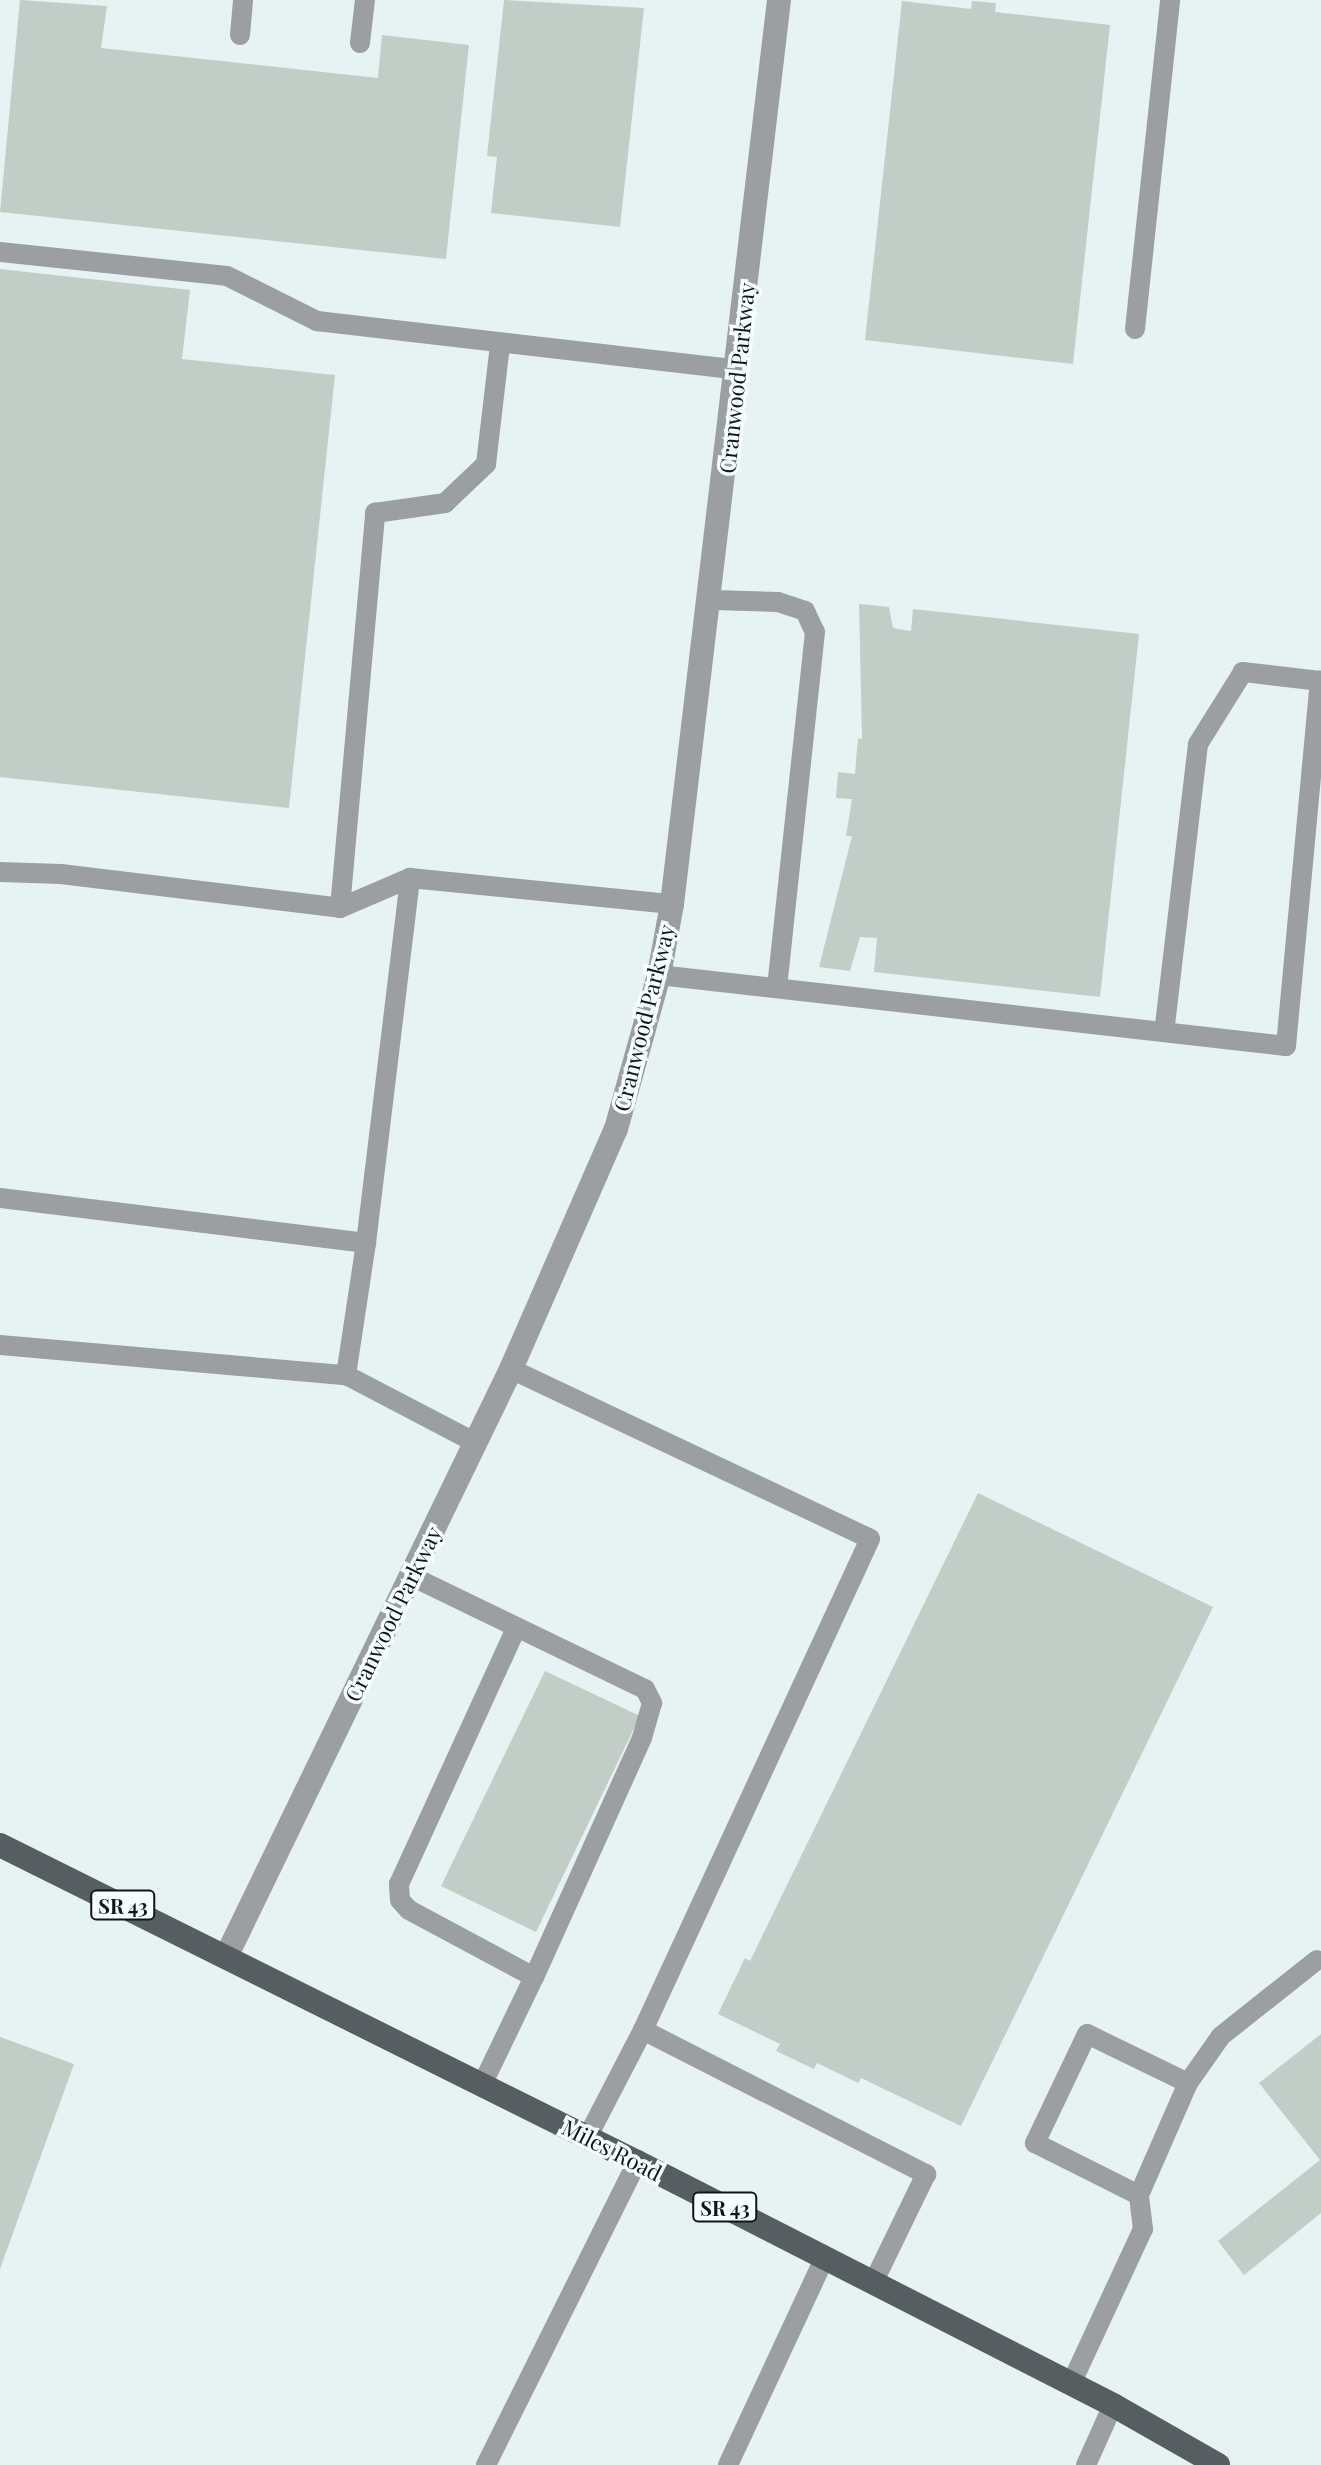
<!DOCTYPE html>
<style>
body{margin:0}
#map{position:relative;width:1321px;height:2465px;overflow:hidden;background:#e6f3f2;font-family:"Playfair Display",serif}
div>[style]{position:absolute}
.building>*{inset:0;background:#c3cdc7}
.lane>*{height:20px;margin:-10px;padding:0 10px;transform-origin:10px;border-radius:10px;background:#9b9fa1}
.street>*{height:24px;margin:-12px;padding:0 12px;transform-origin:12px;border-radius:12px;background:#9b9fa1}
.primary>*{height:24px;margin:-12px;padding:0 12px;transform-origin:12px;border-radius:12px;background:#565e61}
span{translate:-50% -50%;white-space:nowrap;text-align:center;line-height:1.15;-webkit-text-stroke:7px #f7fffe;paint-order:stroke}
.shield-label span{padding:2px 6px;background:#f7fffe;border:2px solid;border-radius:6px;-webkit-text-stroke-width:0}
.shield-label{font-size:20px;color:#111515;font-weight:700}
.street-label{font-size:22px;color:#111515}
</style>
<div id="map">
<div class="building">
<i style="clip-path:polygon(20px 0,107px 6px,101px 48px,378px 78px,382px 35px,469px 45px,446px 259px,0 212px)"></i>
<i style="clip-path:polygon(504px 0,644px 8px,620px 227px,491px 213px,497px 157px,487px 156px)"></i>
<i style="clip-path:polygon(902px 1px,971px 9px,972px 1px,996px 3px,995px 12px,1110px 25px,1073px 364px,865px 340px)"></i>
<i style="clip-path:polygon(0 269px,190px 290px,182px 359px,335px 375px,289px 808px,0 777px)"></i>
<i style="clip-path:polygon(859px 604px,889px 607px,893px 628px,911px 631px,913px 609px,1139px 634px,1100px 997px,874px 972px,877px 938px,860px 937px,850px 971px,819px 967px,852px 836px,846px 836px,852px 799px,836px 798px,838px 772px,855px 774px,858px 738px,862px 739px)"></i>
<i style="clip-path:polygon(978px 1493px,1213px 1607px,961px 2126px,861px 2078px,858px 2083px,817px 2063px,814px 2069px,776px 2051px,780px 2044px,718px 2014px,745px 1958px,750px 1961px)"></i>
<i style="clip-path:polygon(545px 1671px,640px 1716px,536px 1932px,441px 1886px)"></i>
<i style="clip-path:polygon(1321px 2034px,1321px 2213px,1244px 2275px,1218px 2241px,1320px 2160px,1259px 2083px)"></i>
<i style="clip-path:polygon(0 2037px,74px 2064px,0 2269px)"></i>
</div>
<div class="lane">
<i style="left:240px;top:35px;width:35px;rotate:-85deg"></i>
<i style="left:360px;top:43px;width:43px;rotate:-83.4deg"></i>
<i style="left:0;top:252px;width:228px;rotate:6deg"></i>
<i style="left:227px;top:276px;width:101px;rotate:26.6deg"></i>
<i style="left:317px;top:321px;width:424px;rotate:6.6deg"></i>
<i style="left:1135px;top:329px;width:331px;rotate:-83.9deg"></i>
<i style="left:712px;top:600px;width:66px;rotate:1.7deg"></i>
<i style="left:778px;top:602px;width:28px;rotate:18deg"></i>
<i style="left:805px;top:611px;width:23px;rotate:65deg"></i>
<i style="left:815px;top:632px;width:356px;rotate:96.1deg"></i>
<i style="left:0;top:872px;width:61px;rotate:1.9deg"></i>
<i style="left:61px;top:874px;width:281px;rotate:6.9deg"></i>
<i style="left:340px;top:908px;width:76px;rotate:-23.2deg"></i>
<i style="left:410px;top:878px;width:263px;rotate:5.7deg"></i>
<i style="left:340px;top:908px;width:397px;rotate:-84.9deg"></i>
<i style="left:375px;top:513px;width:71px;rotate:-8.1deg"></i>
<i style="left:445px;top:503px;width:57px;rotate:-43.6deg"></i>
<i style="left:486px;top:464px;width:121px;rotate:-83.3deg"></i>
<i style="left:659px;top:975px;width:631px;rotate:6.46deg"></i>
<i style="left:1286px;top:1046px;width:367px;rotate:-84.7deg"></i>
<i style="left:1320px;top:681px;width:78px;rotate:-173.3deg"></i>
<i style="left:1243px;top:672px;width:85px;rotate:122deg"></i>
<i style="left:1198px;top:744px;width:290px;rotate:96.7deg"></i>
<i style="left:0;top:1198px;width:369px;rotate:7deg"></i>
<i style="left:366px;top:1243px;width:368px;rotate:-83.1deg"></i>
<i style="left:366px;top:1243px;width:134px;rotate:98.6deg"></i>
<i style="left:346px;top:1375px;width:147px;rotate:27.6deg"></i>
<i style="left:0;top:1345px;width:347px;rotate:5deg"></i>
<i style="left:511px;top:1369px;width:397px;rotate:25.3deg"></i>
<i style="left:870px;top:1539px;width:541px;rotate:114.81deg"></i>
<i style="left:411px;top:1576px;width:260px;rotate:25.8deg"></i>
<i style="left:645px;top:1689px;width:16px;rotate:63deg"></i>
<i style="left:652px;top:1703px;width:36px;rotate:106deg"></i>
<i style="left:642px;top:1738px;width:262px;rotate:114.3deg"></i>
<i style="left:1188px;top:2083px;width:57px;rotate:-54.9deg"></i>
<i style="left:1221px;top:2036px;width:122px;rotate:-38.4deg"></i>
<i style="left:482px;top:2085px;width:120px;rotate:-64.3deg"></i>
<i style="left:534px;top:1977px;width:142px;rotate:-151.8deg"></i>
<i style="left:409px;top:1910px;width:13px;rotate:-132deg"></i>
<i style="left:400px;top:1900px;width:16px;rotate:-94deg"></i>
<i style="left:399px;top:1884px;width:281px;rotate:-65.4deg"></i>
<i style="left:587px;top:2138px;width:122px;rotate:-62.6deg"></i>
<i style="left:643px;top:2030px;width:318px;rotate:27deg"></i>
<i style="left:926px;top:2174px;width:121px;rotate:115.9deg"></i>
<i style="left:1071px;top:2384px;width:171px;rotate:-65.1deg"></i>
<i style="left:1143px;top:2229px;width:34px;rotate:-97deg"></i>
<i style="left:1139px;top:2195px;width:122px;rotate:-66.4deg"></i>
<i style="left:1188px;top:2083px;width:112px;rotate:-154.1deg"></i>
<i style="left:1087px;top:2034px;width:121px;rotate:115.5deg"></i>
<i style="left:1035px;top:2143px;width:116px;rotate:26.6deg"></i>
<i style="left:486px;top:2465px;width:339px;rotate:-63.5deg"></i>
<i style="left:728px;top:2465px;width:227px;rotate:-65deg"></i>
<i style="left:1086px;top:2465px;width:66px;rotate:-65.8deg"></i>
</div>
<div class="street">
<i style="left:227px;top:1955px;width:651px;rotate:-64.14deg"></i>
<i style="left:511px;top:1369px;width:262px;rotate:-66.4deg"></i>
<i style="left:616px;top:1129px;width:160px;rotate:-74.4deg"></i>
<i style="left:659px;top:975px;width:72px;rotate:-79.6deg"></i>
<i style="left:672px;top:904px;width:910px;rotate:-83.25deg"></i>
</div>
<div class="primary">
<i style="left:0;top:1845px;width:712px;rotate:26.46deg"></i>
<i style="left:637px;top:2162px;width:534px;rotate:27.04deg"></i>
<i style="left:1113px;top:2405px;width:121px;rotate:29.7deg"></i>
</div>
<div class="shield-label">
<span style="left:123px;top:1905px">SR 43</span>
<span style="left:725px;top:2207px">SR 43</span>
</div>
<div class="street-label">
<span style="left:737px;top:378px;rotate:-84deg">Cranwood Parkway</span>
<span style="left:644px;top:1018px;rotate:-76deg">Cranwood Parkway</span>
<span style="left:393px;top:1614px;rotate:-64deg">Cranwood Parkway</span>
<span style="left:612px;top:2150px;rotate:27deg">Miles Road</span>
</div>
</div>
